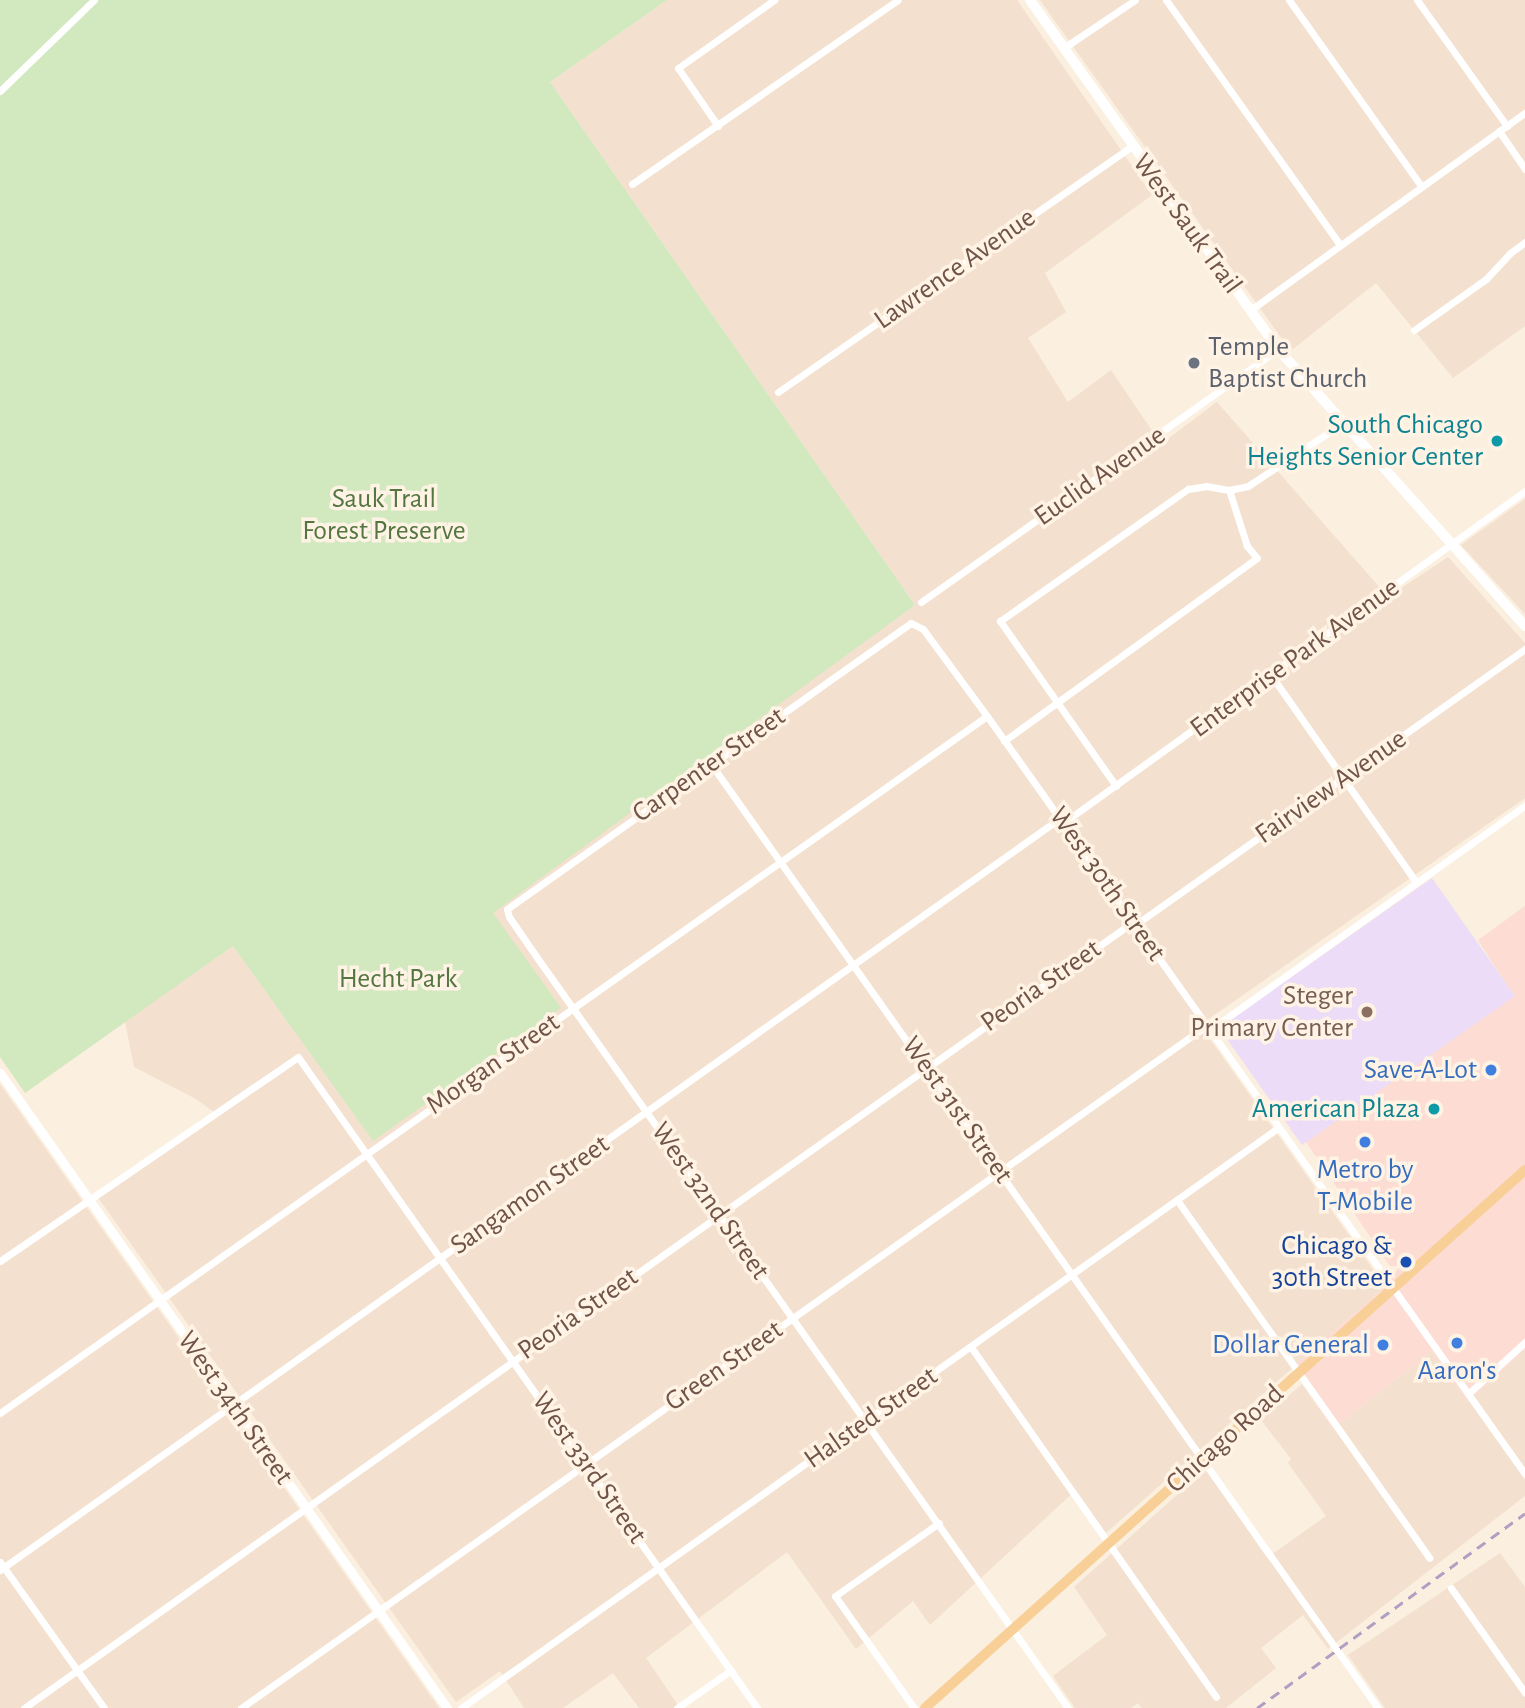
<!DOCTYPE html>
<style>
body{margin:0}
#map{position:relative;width:1525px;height:1708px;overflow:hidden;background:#fbefdf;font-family:"Alegreya Sans",sans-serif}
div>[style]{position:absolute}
.residential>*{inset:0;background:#f3e0ce}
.commercial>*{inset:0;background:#fcdcd3}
.education>*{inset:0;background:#ecdcf7}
.green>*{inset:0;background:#d2e8bf}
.minor>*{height:7px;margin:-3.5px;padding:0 3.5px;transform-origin:3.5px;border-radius:3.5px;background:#fff}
.tertiary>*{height:9px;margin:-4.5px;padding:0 4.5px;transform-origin:4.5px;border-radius:4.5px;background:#fff}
.secondary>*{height:10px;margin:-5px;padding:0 5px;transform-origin:5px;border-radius:5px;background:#fff}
.primary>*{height:10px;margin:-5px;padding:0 5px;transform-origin:5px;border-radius:5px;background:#f9cf98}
.rail>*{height:2.5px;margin-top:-1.25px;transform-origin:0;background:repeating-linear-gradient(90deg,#b09fc3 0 10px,transparent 0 17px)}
.dots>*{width:19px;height:19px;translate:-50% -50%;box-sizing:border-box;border:4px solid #fff3e5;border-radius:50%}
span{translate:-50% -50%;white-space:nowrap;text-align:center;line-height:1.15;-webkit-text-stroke:7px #fff3e5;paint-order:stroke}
.street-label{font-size:28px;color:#715448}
.worship-label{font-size:28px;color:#5b616d}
.left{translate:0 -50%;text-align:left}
.culture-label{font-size:28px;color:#0d838f}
.right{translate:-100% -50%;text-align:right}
.park-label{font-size:28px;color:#547741}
.education-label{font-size:28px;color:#785e54}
.shop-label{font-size:28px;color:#366cbe}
.transit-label{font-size:28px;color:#164399}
</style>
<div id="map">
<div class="residential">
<i style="clip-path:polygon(667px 0,1017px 0,1152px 195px,1045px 273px,1066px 312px,1028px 338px,1068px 402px,1111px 370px,1161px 444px,1217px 402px,1388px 597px,1448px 557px,1525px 643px,1525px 798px,1200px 1025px,1385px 1286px,1106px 1533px,1076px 1490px,930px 1625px,913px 1601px,856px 1649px,787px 1552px,646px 1658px,680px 1708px,639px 1708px,613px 1673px,563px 1708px,524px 1708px,500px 1671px,456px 1702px,97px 1196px,218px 1115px,196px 1099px,134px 1067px,125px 1022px,233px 946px,373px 1141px,491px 910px,915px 605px,550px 82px)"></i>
<i style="clip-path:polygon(1040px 0,1525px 0,1525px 326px,1453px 378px,1376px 283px,1293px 349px,1282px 339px)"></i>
<i style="clip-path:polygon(1525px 499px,1525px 614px,1461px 545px)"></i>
<i style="clip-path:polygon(0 1084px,439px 1708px,0 1708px)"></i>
<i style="clip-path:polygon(1525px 1350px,1525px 1496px,1328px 1649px,1303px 1615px,1261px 1648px,1276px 1668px,1226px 1708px,1142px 1708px,1138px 1703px,1131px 1708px,1075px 1708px,1053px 1676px,1107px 1635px,1074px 1587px,1206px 1469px,1267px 1558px,1326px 1516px,1288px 1463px,1291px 1459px,1261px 1420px,1302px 1384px,1333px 1429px,1432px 1351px,1468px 1402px)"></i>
<i style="clip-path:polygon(1500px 1553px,1525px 1587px,1525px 1708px,1385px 1708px,1348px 1655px)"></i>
</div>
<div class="commercial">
<i style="clip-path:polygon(1525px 906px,1525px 1350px,1468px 1402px,1432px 1351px,1333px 1429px,1292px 1368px,1385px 1286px,1400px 1266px,1390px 1266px,1306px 1142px,1514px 996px,1478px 940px)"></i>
</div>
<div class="education">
<i style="clip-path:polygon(1432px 878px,1515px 996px,1302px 1145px,1219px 1028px)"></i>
</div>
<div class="green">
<i style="clip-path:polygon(0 0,667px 0,550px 82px,915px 605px,493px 913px,561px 1008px,373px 1141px,233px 946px,25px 1093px,0 1057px)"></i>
</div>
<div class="minor">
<i style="left:1166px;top:0;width:301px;rotate:54.6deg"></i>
<i style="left:1289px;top:0;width:229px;rotate:54.6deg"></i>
<i style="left:1417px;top:0;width:155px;rotate:54.5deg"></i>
<i style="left:1065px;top:47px;width:84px;rotate:-33.9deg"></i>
<i style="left:0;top:91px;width:131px;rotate:-44.1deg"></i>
<i style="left:718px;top:126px;width:70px;rotate:-124.6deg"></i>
<i style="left:678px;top:68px;width:118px;rotate:-35.3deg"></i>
<i style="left:1499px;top:131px;width:46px;rotate:55.6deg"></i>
<i style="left:632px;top:184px;width:323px;rotate:-34.7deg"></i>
<i style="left:1249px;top:311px;width:340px;rotate:-35.7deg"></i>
<i style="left:1414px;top:330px;width:88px;rotate:-35.3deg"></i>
<i style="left:1486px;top:279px;width:35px;rotate:-47deg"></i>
<i style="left:1510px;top:253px;width:19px;rotate:-36deg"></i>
<i style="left:778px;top:392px;width:431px;rotate:-34.8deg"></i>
<i style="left:921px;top:602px;width:438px;rotate:-35.3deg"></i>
<i style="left:1271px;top:675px;width:253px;rotate:55deg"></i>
<i style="left:1004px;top:741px;width:312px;rotate:-35.9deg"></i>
<i style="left:1257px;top:558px;width:16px;rotate:-130deg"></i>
<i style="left:1247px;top:546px;width:59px;rotate:-107.8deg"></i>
<i style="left:711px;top:764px;width:1156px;rotate:54.76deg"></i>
<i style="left:1116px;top:786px;width:202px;rotate:-125.1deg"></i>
<i style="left:1000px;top:621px;width:230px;rotate:-35.1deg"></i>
<i style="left:1188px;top:489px;width:18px;rotate:-9deg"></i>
<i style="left:1206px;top:486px;width:23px;rotate:10deg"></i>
<i style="left:1229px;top:490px;width:19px;rotate:-12deg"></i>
<i style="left:1248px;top:486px;width:114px;rotate:-33.6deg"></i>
<i style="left:1063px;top:823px;width:569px;rotate:-35.7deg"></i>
<i style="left:1135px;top:925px;width:478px;rotate:-35.3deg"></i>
<i style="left:1210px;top:1030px;width:387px;rotate:-35.5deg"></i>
<i style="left:1177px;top:1200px;width:438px;rotate:54.8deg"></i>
<i style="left:0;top:1261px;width:361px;rotate:-34.4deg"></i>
<i style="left:298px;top:1057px;width:797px;rotate:54.81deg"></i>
<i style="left:971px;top:1347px;width:427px;rotate:55deg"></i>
<i style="left:1469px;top:1393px;width:76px;rotate:-42.3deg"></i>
<i style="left:0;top:1413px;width:1208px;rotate:-35.23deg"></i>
<i style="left:0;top:1562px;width:179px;rotate:54.5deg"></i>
<i style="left:0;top:1570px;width:1300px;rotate:-35.35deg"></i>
<i style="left:1451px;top:1588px;width:128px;rotate:54.8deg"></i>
<i style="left:24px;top:1708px;width:1359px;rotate:-35.33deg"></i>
<i style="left:241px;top:1708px;width:1183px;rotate:-35.26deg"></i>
<i style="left:461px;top:1708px;width:1003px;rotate:-35.38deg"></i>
<i style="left:677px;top:1708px;width:66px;rotate:-35.1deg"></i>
<i style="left:914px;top:1708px;width:137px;rotate:-125.2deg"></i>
<i style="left:835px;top:1596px;width:127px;rotate:-35.1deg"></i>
<i style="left:1068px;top:1708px;width:921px;rotate:-125.28deg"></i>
<i style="left:536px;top:956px;width:47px;rotate:-124.7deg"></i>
<i style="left:509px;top:917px;width:8px;rotate:-104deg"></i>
<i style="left:507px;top:909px;width:495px;rotate:-35.3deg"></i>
<i style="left:911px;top:623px;width:13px;rotate:27deg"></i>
<i style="left:923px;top:629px;width:108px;rotate:53.7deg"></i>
<i style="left:987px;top:716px;width:930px;rotate:54.63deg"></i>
</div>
<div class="tertiary">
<i style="left:0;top:1073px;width:777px;rotate:54.86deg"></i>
</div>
<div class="secondary">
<i style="left:1030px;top:0;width:428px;rotate:54.6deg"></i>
<i style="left:1278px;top:349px;width:371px;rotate:48.3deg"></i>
</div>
<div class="primary">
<i style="left:925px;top:1708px;width:806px;rotate:-41.88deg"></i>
</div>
<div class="rail">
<i style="left:1257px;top:1708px;width:331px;rotate:-36deg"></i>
</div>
<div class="dots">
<i style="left:1194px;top:363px;background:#6b7280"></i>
<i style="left:1497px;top:441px;background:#0f9aa8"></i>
<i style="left:1367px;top:1012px;background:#8d6e63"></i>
<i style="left:1491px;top:1070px;background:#3f7fe0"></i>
<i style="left:1434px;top:1109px;background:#0f9aa8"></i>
<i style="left:1365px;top:1142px;background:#3f7fe0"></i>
<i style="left:1406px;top:1262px;background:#1a4fb4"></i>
<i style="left:1457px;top:1343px;background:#3f7fe0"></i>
<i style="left:1383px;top:1345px;background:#3f7fe0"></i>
</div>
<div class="street-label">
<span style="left:1187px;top:224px;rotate:54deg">West Sauk Trail</span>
<span style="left:955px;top:269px;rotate:-35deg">Lawrence Avenue</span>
<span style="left:1100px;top:476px;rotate:-35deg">Euclid Avenue</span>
<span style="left:1295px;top:658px;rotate:-36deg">Enterprise Park Avenue</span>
<span style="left:709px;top:765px;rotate:-35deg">Carpenter Street</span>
<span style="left:1331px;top:787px;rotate:-35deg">Fairview Avenue</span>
<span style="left:1107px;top:884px;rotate:55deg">West 30th Street</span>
<span style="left:1041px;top:986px;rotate:-35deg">Peoria Street</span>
<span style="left:493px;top:1064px;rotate:-35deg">Morgan Street</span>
<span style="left:957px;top:1110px;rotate:55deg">West 31st Street</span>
<span style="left:530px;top:1195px;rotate:-35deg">Sangamon Street</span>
<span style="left:710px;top:1201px;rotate:55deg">West 32nd Street</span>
<span style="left:578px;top:1314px;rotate:-35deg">Peoria Street</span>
<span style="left:724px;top:1366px;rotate:-35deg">Green Street</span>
<span style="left:235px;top:1408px;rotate:55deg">West 34th Street</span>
<span style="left:871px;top:1418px;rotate:-35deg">Halsted Street</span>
<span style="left:1225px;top:1439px;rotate:-42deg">Chicago Road</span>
<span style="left:589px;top:1468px;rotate:55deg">West 33rd Street</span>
</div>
<div class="worship-label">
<span class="left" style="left:1208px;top:363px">Temple<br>Baptist Church</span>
</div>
<div class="culture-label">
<span class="right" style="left:1483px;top:441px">South Chicago<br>Heights Senior Center</span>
<span class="right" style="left:1420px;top:1109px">American Plaza</span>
</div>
<div class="park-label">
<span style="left:384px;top:515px">Sauk Trail<br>Forest Preserve</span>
<span style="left:398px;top:979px">Hecht Park</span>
</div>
<div class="education-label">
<span class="right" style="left:1353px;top:1012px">Steger<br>Primary Center</span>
</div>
<div class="shop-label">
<span class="right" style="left:1477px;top:1070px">Save-A-Lot</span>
<span style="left:1365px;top:1186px">Metro by<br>T-Mobile</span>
<span class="right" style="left:1369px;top:1345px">Dollar General</span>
<span style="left:1457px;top:1371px">Aaron's</span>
</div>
<div class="transit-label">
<span class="right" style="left:1392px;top:1262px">Chicago &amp;<br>30th Street</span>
</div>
</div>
